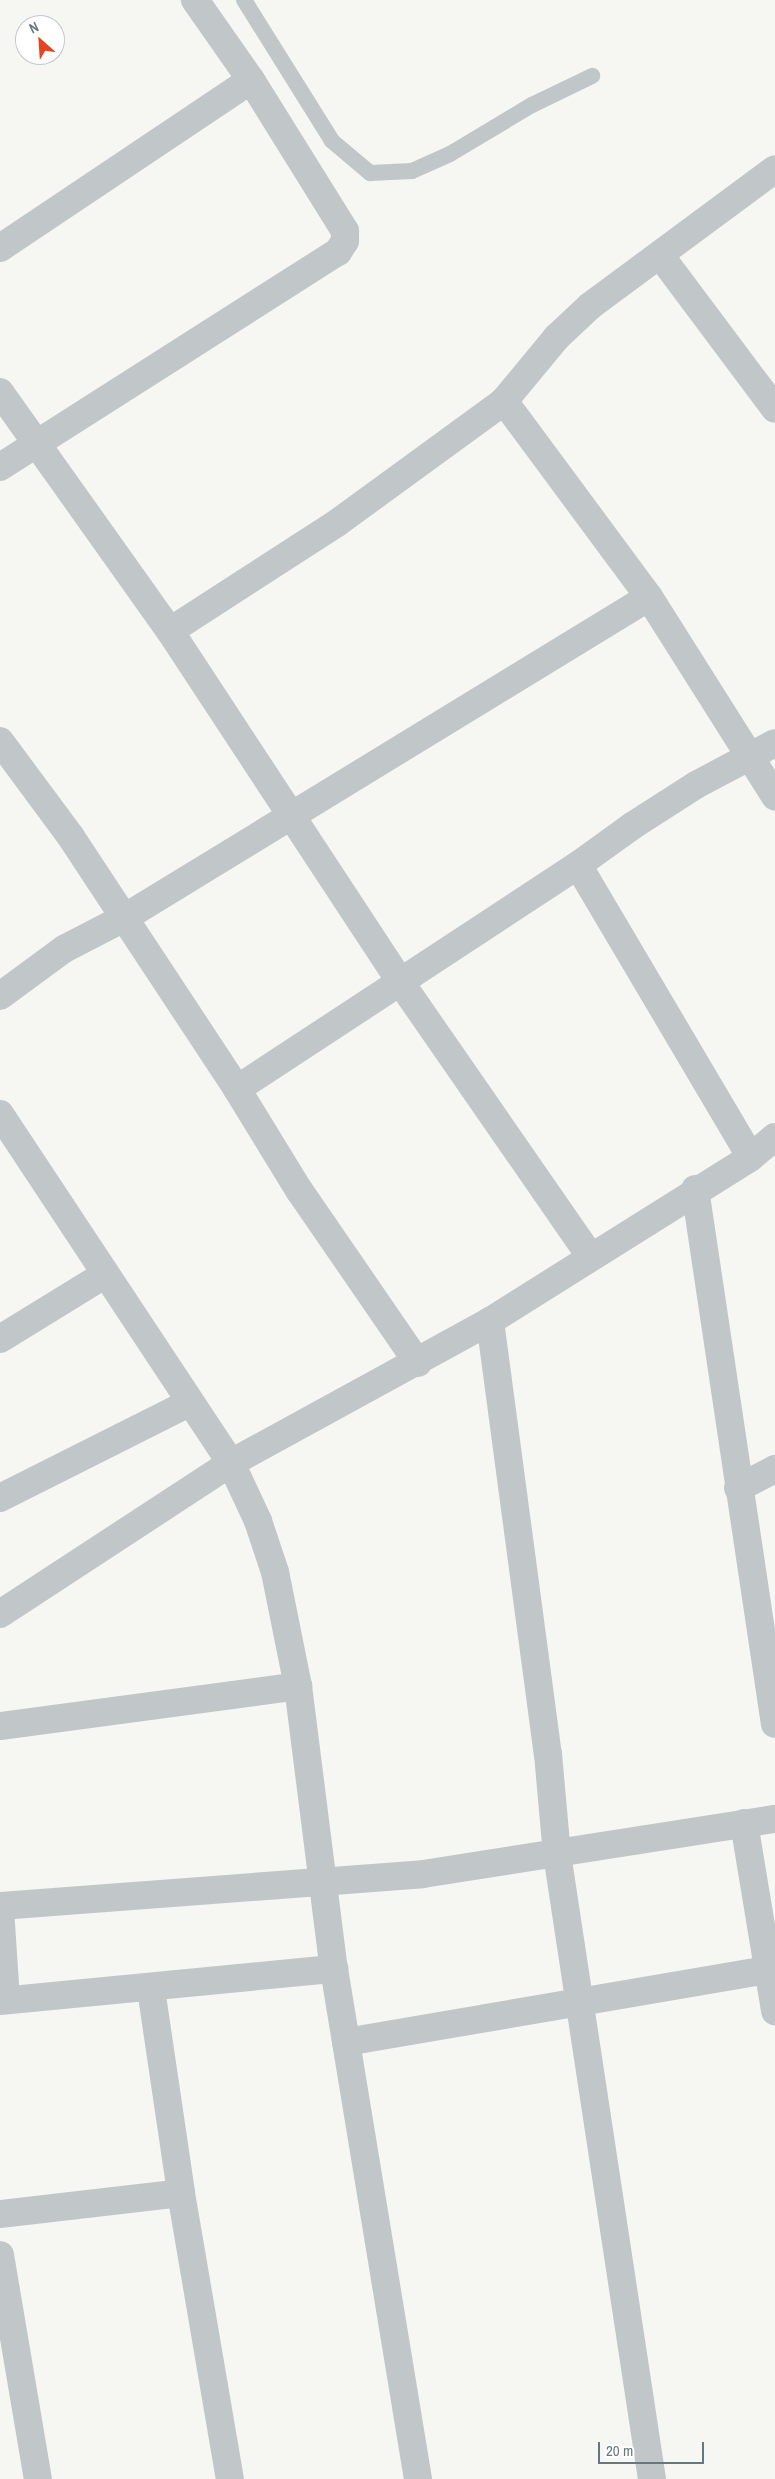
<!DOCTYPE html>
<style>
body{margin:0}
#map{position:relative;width:775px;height:2479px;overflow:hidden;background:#f6f6f2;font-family:"Archivo Narrow",sans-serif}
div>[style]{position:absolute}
.lane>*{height:16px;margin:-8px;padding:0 8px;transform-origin:8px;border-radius:8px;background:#c1c6c8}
.street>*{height:28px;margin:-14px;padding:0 14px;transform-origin:14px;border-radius:14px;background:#c1c6c8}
span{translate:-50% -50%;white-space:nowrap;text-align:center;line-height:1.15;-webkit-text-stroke:5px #fff;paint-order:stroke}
.north{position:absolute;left:15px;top:15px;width:50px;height:50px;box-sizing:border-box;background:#fff;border:1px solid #c1c9ce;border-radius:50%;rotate:334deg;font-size:14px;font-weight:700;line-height:20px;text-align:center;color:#647884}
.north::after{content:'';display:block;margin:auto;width:18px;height:22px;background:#e54423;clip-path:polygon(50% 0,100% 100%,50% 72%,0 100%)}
.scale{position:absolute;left:598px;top:2442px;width:106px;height:22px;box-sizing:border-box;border:2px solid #647884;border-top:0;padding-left:6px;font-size:15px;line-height:18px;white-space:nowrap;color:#647884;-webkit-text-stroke:4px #fff;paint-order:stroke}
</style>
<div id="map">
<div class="lane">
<i style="left:244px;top:0;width:166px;rotate:58deg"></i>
<i style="left:332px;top:141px;width:50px;rotate:40.1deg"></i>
<i style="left:370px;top:173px;width:42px;rotate:-2.7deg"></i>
<i style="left:412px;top:171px;width:42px;rotate:-24.1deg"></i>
<i style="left:450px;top:154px;width:96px;rotate:-30.9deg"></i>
<i style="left:532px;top:105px;width:67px;rotate:-25.8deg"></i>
</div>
<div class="street">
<i style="left:0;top:248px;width:302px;rotate:-33.8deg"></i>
<i style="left:660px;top:255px;width:192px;rotate:53.2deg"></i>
<i style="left:0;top:392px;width:293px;rotate:54.6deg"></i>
<i style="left:170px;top:631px;width:421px;rotate:56.7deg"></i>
<i style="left:401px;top:983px;width:333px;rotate:55.3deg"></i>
<i style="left:0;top:467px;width:401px;rotate:-32.5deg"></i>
<i style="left:338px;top:252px;width:13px;rotate:-58deg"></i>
<i style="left:345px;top:241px;width:10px;rotate:-90deg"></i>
<i style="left:345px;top:231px;width:178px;rotate:-121.9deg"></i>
<i style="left:251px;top:80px;width:98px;rotate:-125deg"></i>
<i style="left:649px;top:597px;width:236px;rotate:57.7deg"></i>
<i style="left:170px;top:631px;width:199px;rotate:-32.9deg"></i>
<i style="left:337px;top:523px;width:207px;rotate:-36.1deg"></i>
<i style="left:504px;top:401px;width:83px;rotate:-50.4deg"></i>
<i style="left:557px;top:337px;width:45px;rotate:-43.2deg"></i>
<i style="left:590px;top:306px;width:230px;rotate:-36.5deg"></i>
<i style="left:0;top:741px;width:119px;rotate:53.5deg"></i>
<i style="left:71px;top:837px;width:302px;rotate:56.6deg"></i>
<i style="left:237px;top:1089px;width:119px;rotate:58.5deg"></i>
<i style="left:299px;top:1190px;width:210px;rotate:55.5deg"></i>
<i style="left:578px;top:865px;width:339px;rotate:59.4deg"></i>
<i style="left:0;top:996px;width:79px;rotate:-36.3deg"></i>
<i style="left:64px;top:949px;width:68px;rotate:-27.3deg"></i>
<i style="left:124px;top:918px;width:615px;rotate:-31.44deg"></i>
<i style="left:649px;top:597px;width:244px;rotate:-126.5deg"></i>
<i style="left:237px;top:1089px;width:408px;rotate:-33.3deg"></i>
<i style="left:578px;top:865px;width:67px;rotate:-35.8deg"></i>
<i style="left:632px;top:826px;width:76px;rotate:-32.6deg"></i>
<i style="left:696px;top:785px;width:89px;rotate:-28deg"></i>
<i style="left:0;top:1114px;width:419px;rotate:56.5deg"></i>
<i style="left:231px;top:1463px;width:64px;rotate:65deg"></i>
<i style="left:258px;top:1521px;width:54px;rotate:71.6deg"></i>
<i style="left:275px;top:1572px;width:116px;rotate:78.6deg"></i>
<i style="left:298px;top:1686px;width:285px;rotate:82.8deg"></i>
<i style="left:334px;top:1969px;width:517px;rotate:80.65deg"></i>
<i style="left:695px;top:1189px;width:541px;rotate:81.5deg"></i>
<i style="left:490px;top:1321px;width:437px;rotate:82.4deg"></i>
<i style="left:548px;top:1754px;width:100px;rotate:84.9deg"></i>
<i style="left:557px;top:1854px;width:632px;rotate:81.36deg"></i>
<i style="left:0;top:1339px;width:122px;rotate:-31.6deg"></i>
<i style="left:738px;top:1488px;width:42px;rotate:-27.2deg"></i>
<i style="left:0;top:1498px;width:212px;rotate:-26.7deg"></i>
<i style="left:0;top:1614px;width:276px;rotate:-33.2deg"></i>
<i style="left:231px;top:1463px;width:295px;rotate:-28.7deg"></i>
<i style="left:490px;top:1321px;width:308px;rotate:-32.1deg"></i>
<i style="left:751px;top:1157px;width:31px;rotate:-40deg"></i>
<i style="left:0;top:1726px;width:301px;rotate:-7.6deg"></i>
<i style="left:744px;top:1823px;width:191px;rotate:80.6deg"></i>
<i style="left:0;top:1906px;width:424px;rotate:-4.3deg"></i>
<i style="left:423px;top:1874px;width:356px;rotate:-8.9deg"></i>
<i style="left:0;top:1909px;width:91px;rotate:86.2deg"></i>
<i style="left:151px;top:1989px;width:206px;rotate:81.6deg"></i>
<i style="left:181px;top:2193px;width:290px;rotate:80.3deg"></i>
<i style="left:0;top:2001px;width:336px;rotate:-5.5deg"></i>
<i style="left:346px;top:2042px;width:435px;rotate:-9.7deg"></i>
<i style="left:0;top:2214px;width:182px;rotate:-6.6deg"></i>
<i style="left:0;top:2255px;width:227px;rotate:80.4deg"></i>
</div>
<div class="north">N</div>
<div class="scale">20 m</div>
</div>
